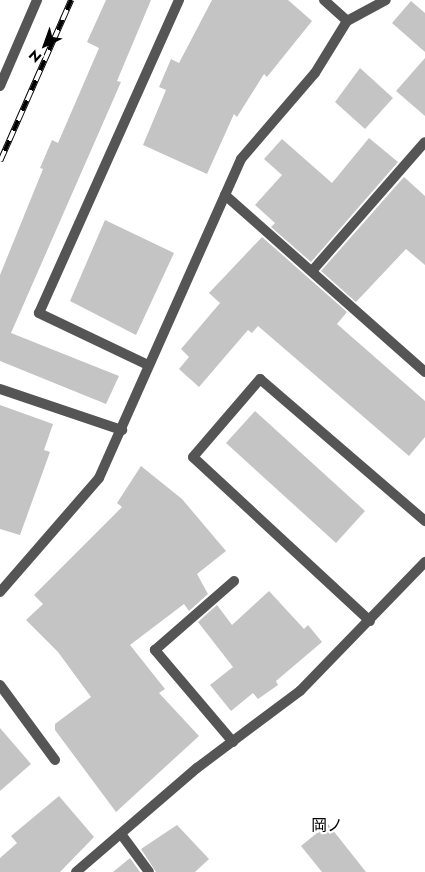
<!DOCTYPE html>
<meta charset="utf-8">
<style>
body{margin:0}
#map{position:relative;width:425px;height:872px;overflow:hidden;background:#fff;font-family:Jost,"Noto Sans JP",sans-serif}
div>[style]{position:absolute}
.building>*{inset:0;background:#c4c4c4}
.lane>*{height:10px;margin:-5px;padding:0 5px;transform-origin:5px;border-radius:5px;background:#555}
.street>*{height:10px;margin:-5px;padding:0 5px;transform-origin:5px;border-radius:5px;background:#555}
.rail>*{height:5.5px;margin-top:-2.75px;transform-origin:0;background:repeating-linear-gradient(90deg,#fff 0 11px,#000 0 22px);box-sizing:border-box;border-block:1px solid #000}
span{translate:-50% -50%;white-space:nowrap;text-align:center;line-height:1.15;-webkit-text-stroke:4.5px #fff;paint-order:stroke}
.quarter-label{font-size:16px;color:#000}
.north{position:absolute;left:20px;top:20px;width:50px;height:50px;-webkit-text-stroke:4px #fff;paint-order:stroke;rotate:222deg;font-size:14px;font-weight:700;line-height:20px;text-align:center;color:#000}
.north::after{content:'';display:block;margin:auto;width:18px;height:22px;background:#000;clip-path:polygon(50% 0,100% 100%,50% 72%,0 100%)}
</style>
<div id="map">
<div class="building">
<i style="clip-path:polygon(106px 0,151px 0,117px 81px,121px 82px,11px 333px,119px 376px,106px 404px,0 361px,0 275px,43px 169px,40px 168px,52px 140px,58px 143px,99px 48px,87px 42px)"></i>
<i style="clip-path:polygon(212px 0,288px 0,312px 21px,267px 77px,264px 74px,237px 117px,234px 114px,207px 174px,143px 145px,166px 90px,159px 87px,171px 59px,179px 63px)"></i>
<i style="clip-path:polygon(411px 1px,425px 13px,425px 52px,392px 23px)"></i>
<i style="clip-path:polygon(425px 58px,425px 116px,396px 91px)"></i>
<i style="clip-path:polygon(360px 68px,393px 98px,365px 129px,335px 102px)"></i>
<i style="clip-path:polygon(369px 138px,398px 162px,311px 262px,271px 227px,275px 223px,255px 205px,282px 175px,264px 159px,282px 139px,332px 183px)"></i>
<i style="clip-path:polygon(404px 177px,425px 196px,425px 265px,406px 249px,356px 302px,321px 271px)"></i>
<i style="clip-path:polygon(105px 220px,174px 253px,136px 335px,70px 301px)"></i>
<i style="clip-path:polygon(262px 237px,347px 312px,337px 324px,425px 401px,425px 437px,409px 456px,258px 326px,252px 333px,248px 330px,199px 387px,179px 369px,189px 357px,181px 349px,220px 303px,209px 293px)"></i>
<i style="clip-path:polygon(0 405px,53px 424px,44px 450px,50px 452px,20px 535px,0 529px)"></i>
<i style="clip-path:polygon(255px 411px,365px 511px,336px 543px,226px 443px)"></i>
<i style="clip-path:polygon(141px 466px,182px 499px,226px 551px,197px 574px,208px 594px,189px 611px,184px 604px,130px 645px,165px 689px,159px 693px,199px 736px,116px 812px,55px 730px,55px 724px,91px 697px,58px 652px,26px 620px,43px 604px,34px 595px,122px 507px,117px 503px)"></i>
<i style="clip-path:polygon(269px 591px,304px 629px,308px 625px,322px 642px,276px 681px,278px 685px,258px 699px,253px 693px,231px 711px,210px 685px,233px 667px,198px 622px,217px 605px,232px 625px)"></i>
<i style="clip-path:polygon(0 728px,31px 764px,0 791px)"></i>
<i style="clip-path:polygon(59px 796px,94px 837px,60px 872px,0 872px,0 858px,17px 843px,11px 836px)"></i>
<i style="clip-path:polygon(328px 824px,366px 872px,322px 872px,301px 846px)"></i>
<i style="clip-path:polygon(177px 825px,209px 859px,195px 872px,156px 872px,141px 849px)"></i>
<i style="clip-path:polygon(130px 858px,140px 872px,113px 872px)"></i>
</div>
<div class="lane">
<i style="left:370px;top:621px;width:241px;rotate:-137.2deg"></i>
<i style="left:193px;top:457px;width:103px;rotate:-49.3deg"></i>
<i style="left:260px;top:379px;width:218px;rotate:40.7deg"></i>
</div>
<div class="street">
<i style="left:324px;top:0;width:31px;rotate:42deg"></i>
<i style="left:0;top:86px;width:94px;rotate:-66.7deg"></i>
<i style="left:225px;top:195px;width:267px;rotate:41.5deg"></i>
<i style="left:312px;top:271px;width:171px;rotate:-48.8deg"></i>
<i style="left:148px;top:365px;width:121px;rotate:-154.5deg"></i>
<i style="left:39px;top:313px;width:343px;rotate:-65.9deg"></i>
<i style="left:0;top:389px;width:129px;rotate:18.6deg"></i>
<i style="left:0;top:592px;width:151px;rotate:-49deg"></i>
<i style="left:99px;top:478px;width:349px;rotate:-66deg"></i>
<i style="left:241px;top:159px;width:113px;rotate:-49.3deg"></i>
<i style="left:315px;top:73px;width:61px;rotate:-58.4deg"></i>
<i style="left:347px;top:21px;width:44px;rotate:-28.3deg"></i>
<i style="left:0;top:685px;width:93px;rotate:53.7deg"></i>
<i style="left:233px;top:742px;width:121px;rotate:-130.3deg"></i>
<i style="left:155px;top:650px;width:105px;rotate:-41.1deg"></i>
<i style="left:121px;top:834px;width:47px;rotate:53.6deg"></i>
<i style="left:76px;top:872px;width:160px;rotate:-40.7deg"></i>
<i style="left:197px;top:768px;width:129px;rotate:-36.8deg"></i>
<i style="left:300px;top:691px;width:180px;rotate:-45.9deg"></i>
</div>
<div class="rail">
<i style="left:0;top:161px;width:176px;rotate:-66.2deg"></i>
</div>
<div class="quarter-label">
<span style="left:327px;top:826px">岡ノ</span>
</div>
<div class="north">N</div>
</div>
